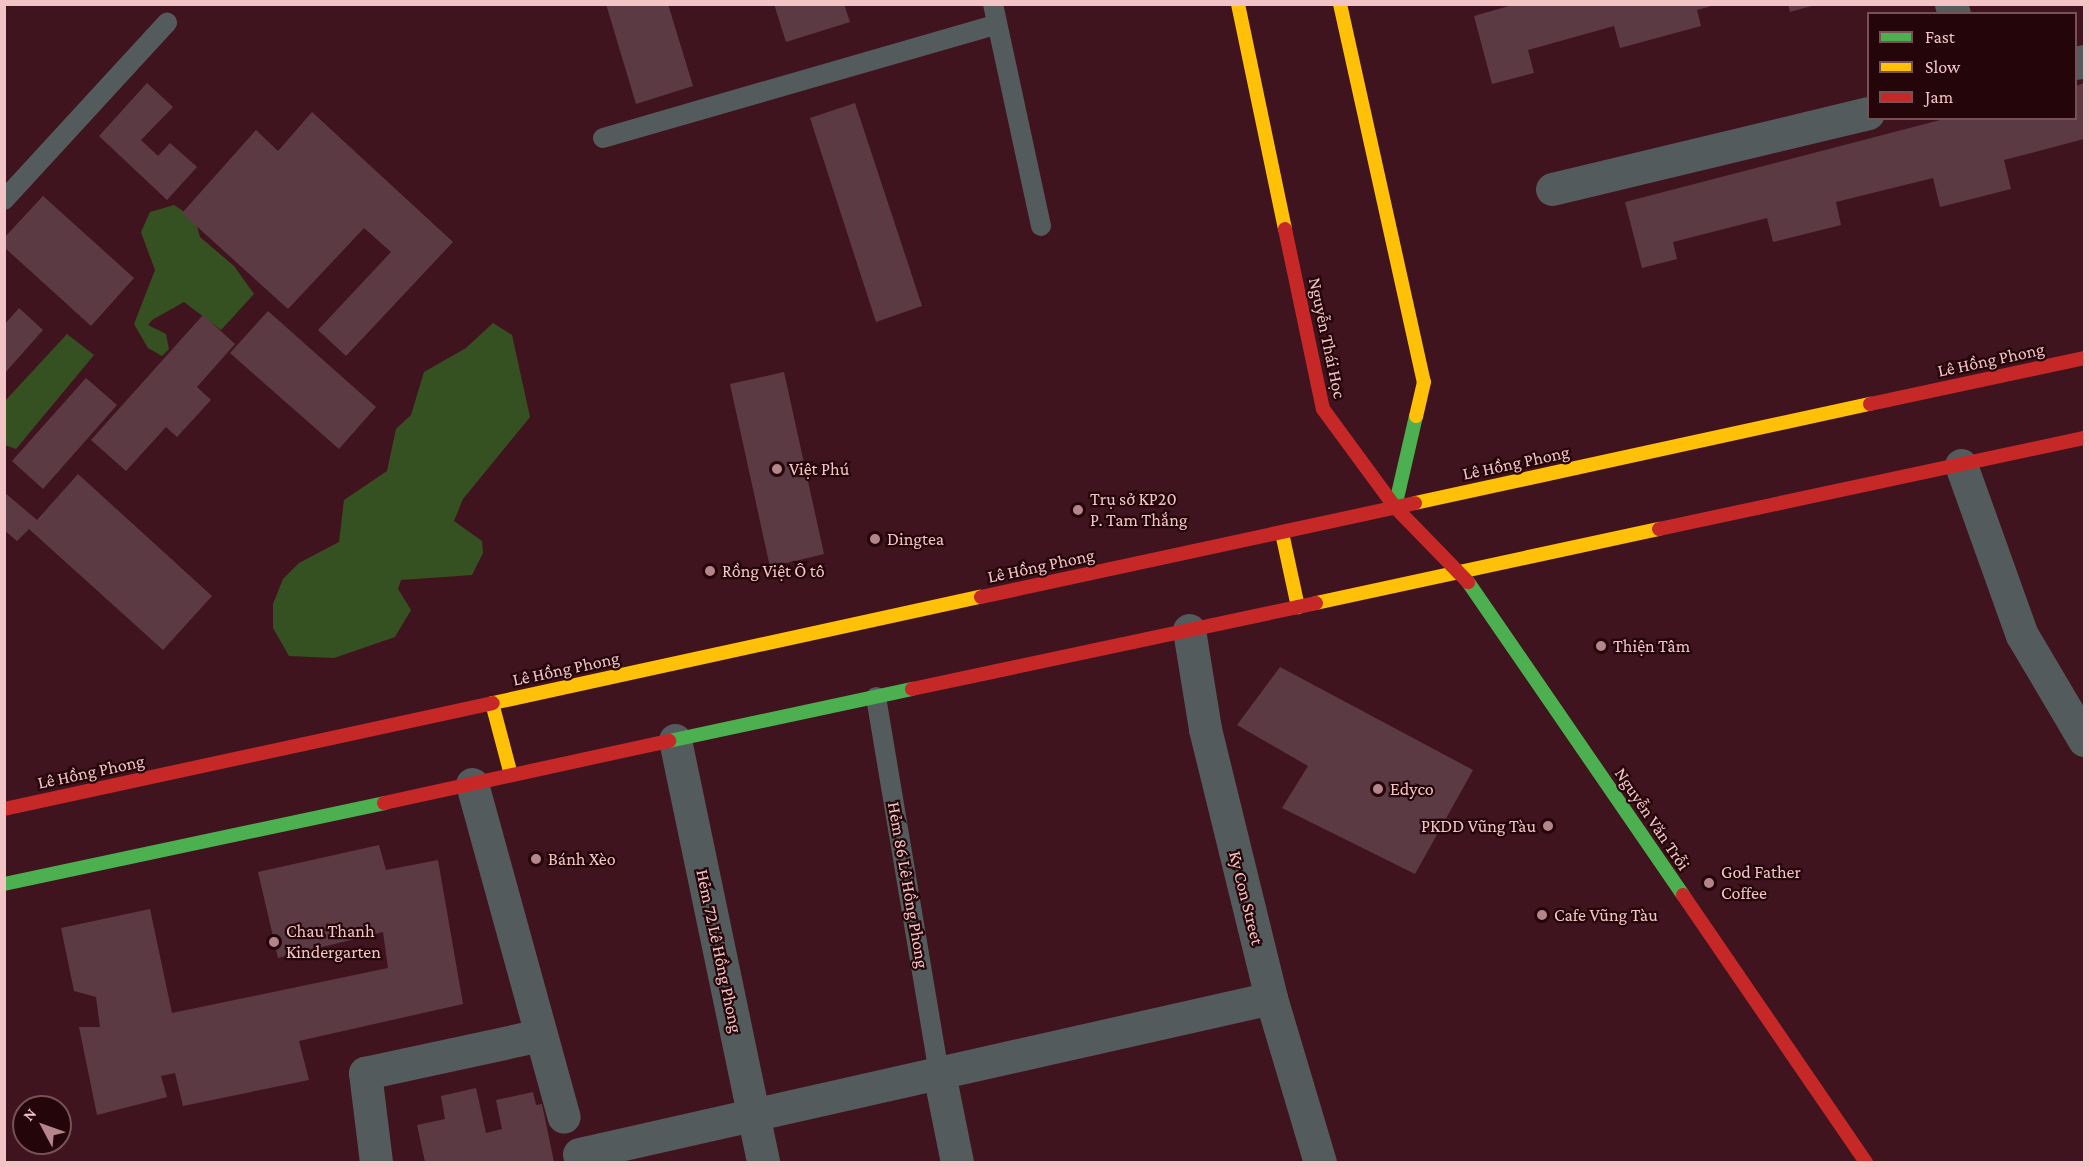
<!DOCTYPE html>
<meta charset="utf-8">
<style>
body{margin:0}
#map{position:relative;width:2089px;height:1167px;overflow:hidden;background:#40141f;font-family:"Crimson Pro",serif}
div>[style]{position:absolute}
.forest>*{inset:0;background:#365121}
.building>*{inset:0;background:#5b3a44}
.lane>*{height:20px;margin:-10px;padding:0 10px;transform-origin:10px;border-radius:10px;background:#545b5c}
.street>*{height:33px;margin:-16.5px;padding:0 16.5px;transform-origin:16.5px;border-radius:16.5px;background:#545b5c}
.fast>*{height:14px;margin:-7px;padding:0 7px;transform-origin:7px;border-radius:7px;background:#4caf50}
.slow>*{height:14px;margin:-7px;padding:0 7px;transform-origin:7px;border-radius:7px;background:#ffc107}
.jam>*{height:14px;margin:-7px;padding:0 7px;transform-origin:7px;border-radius:7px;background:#c62828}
.dots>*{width:16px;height:16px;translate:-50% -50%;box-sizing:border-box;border:3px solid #240509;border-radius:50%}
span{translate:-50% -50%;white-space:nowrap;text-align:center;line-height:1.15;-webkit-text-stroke:4.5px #240509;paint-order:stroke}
.street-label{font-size:18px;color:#f3c4c6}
.poi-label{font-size:18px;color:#f3c4c6}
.left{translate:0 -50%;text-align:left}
.right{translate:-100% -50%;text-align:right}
.frame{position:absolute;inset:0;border:6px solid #f3c4c6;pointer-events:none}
.legend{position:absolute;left:1867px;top:12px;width:210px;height:108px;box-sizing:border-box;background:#240509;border:2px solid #775155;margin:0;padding:8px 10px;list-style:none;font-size:18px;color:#f3c4c6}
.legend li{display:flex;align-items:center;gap:12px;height:30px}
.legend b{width:30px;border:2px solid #775155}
.north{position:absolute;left:12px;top:1095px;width:60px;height:60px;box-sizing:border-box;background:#240509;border:2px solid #775155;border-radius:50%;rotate:311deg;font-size:16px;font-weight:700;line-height:24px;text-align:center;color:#f3c4c6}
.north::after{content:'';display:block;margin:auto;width:21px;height:27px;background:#b4868c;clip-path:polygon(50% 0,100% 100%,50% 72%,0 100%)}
</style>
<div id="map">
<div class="forest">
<i style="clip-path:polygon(174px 205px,195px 219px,200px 237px,234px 266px,254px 294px,221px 330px,184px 302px,152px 320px,148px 325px,166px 334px,169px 349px,162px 356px,148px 348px,134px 324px,155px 270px,141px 232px,150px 212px)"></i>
<i style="clip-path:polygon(493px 323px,512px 335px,530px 417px,463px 499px,454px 521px,482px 541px,483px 553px,472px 575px,401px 580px,398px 589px,411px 610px,395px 637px,334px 658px,289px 656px,273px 628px,273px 604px,283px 579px,299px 563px,339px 542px,344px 500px,387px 471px,396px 429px,411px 415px,424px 372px,466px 348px)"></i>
<i style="clip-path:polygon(67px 334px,94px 355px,16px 449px,5px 445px,5px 401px)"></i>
</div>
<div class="building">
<i style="clip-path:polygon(606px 4px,668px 4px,693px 86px,636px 104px)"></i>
<i style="clip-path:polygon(774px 4px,844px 4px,850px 22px,786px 42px)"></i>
<i style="clip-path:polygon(1516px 4px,1715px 4px,1715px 5px,1697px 10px,1701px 26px,1620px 48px,1614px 26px,1528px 50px,1534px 73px,1492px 84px,1474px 16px)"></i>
<i style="clip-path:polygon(1788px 4px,1815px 4px,1815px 5px,1790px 12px)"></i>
<i style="clip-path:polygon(147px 83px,173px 107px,141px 140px,158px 156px,170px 143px,197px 167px,167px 200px,99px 136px)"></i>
<i style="clip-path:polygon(2084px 83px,2084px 139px,2004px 160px,2011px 189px,1940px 207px,1933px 178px,1836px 202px,1841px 225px,1773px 242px,1767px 218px,1673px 242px,1677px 259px,1642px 268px,1625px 202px,1948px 118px,2076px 118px,2076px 86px)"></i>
<i style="clip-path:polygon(855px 103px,922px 306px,876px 322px,810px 118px)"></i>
<i style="clip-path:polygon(312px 112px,453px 242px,346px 356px,318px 330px,391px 252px,364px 228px,288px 309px,182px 213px,256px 130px,278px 151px)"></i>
<i style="clip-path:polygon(43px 196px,134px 278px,91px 326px,4px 247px,4px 238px)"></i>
<i style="clip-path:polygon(19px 308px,43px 330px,4px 374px,4px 325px)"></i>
<i style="clip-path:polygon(268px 311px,376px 407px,339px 449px,230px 353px)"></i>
<i style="clip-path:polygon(203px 315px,235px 344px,197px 387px,211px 400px,177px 437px,166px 427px,126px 471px,91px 440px)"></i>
<i style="clip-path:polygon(784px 372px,824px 554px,770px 567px,730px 384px)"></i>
<i style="clip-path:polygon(86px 378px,117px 405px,43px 489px,12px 461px)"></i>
<i style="clip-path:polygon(78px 474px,212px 596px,163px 650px,29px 529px,17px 541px,4px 530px,4px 492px,37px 520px)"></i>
<i style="clip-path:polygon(1280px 667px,1473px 770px,1415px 874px,1282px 808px,1308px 766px,1237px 725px)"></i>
<i style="clip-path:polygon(379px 845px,386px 870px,438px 860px,463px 1004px,299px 1041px,309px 1080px,183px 1106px,175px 1073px,161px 1076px,167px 1097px,97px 1115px,79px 1027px,100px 1027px,96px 997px,74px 991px,61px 928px,150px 909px,172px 1013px,388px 968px,383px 932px,278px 958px,258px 872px)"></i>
<i style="clip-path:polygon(476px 1088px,486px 1133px,502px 1129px,496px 1100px,533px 1092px,536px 1105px,542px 1104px,554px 1162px,425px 1162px,417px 1125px,445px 1119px,441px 1096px)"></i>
</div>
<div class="lane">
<i style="left:993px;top:4px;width:227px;rotate:77.8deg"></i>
<i style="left:603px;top:138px;width:410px;rotate:-16.1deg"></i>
<i style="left:4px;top:200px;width:241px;rotate:-47.4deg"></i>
<i style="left:876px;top:697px;width:381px;rotate:80.5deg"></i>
</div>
<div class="street">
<i style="left:1951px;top:4px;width:10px;rotate:73deg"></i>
<i style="left:2076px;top:63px;width:8px;rotate:-14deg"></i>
<i style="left:1552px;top:189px;width:325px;rotate:-13.5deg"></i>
<i style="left:1961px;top:465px;width:181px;rotate:70.3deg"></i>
<i style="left:2022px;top:635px;width:122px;rotate:59.4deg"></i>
<i style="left:1189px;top:630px;width:100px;rotate:80.8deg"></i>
<i style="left:1205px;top:729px;width:277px;rotate:76.2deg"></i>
<i style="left:1271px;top:998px;width:171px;rotate:73.4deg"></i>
<i style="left:675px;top:740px;width:431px;rotate:78.2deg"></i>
<i style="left:472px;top:784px;width:345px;rotate:74.6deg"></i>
<i style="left:939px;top:1073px;width:91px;rotate:78.6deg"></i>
<i style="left:579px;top:1154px;width:709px;rotate:-12.7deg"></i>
<i style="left:376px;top:1162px;width:90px;rotate:-97deg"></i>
<i style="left:365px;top:1073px;width:180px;rotate:-12.2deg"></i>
</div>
<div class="fast">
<i style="left:1395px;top:507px;width:93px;rotate:-77deg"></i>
<i style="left:1468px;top:582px;width:380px;rotate:55.5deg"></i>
<i style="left:669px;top:741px;width:249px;rotate:-12.1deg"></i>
<i style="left:4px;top:884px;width:389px;rotate:-12deg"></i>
</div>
<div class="slow">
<i style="left:1238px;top:4px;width:230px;rotate:78.2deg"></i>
<i style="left:1340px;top:4px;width:387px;rotate:77.5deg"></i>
<i style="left:1424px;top:382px;width:35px;rotate:103deg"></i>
<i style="left:1415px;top:503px;width:466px;rotate:-12.3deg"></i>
<i style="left:1282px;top:533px;width:76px;rotate:77.8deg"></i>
<i style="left:1316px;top:603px;width:351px;rotate:-12.2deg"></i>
<i style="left:492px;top:703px;width:74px;rotate:75.2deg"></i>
<i style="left:493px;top:703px;width:499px;rotate:-12.3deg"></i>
</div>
<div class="jam">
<i style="left:1285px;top:229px;width:184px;rotate:78.1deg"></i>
<i style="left:1323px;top:409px;width:122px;rotate:53.7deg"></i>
<i style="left:1395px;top:507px;width:105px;rotate:45.8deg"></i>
<i style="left:1870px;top:404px;width:219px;rotate:-12.1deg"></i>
<i style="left:1659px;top:529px;width:435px;rotate:-12.1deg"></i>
<i style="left:981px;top:597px;width:444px;rotate:-12.2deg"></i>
<i style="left:912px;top:689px;width:413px;rotate:-12deg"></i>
<i style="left:384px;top:803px;width:292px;rotate:-12.3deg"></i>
<i style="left:4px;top:809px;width:500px;rotate:-12.23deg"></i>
<i style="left:1683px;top:895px;width:324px;rotate:55.6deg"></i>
</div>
<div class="dots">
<i style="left:777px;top:469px;background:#b4868c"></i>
<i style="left:1078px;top:510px;background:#b4868c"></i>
<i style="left:875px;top:539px;background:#b4868c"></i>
<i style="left:710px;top:571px;background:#b4868c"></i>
<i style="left:1601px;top:646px;background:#b4868c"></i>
<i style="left:1378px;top:789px;background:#b4868c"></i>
<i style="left:1548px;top:826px;background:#b4868c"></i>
<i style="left:536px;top:859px;background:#b4868c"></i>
<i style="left:1709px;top:883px;background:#b4868c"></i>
<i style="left:1542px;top:915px;background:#b4868c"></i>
<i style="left:274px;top:942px;background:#b4868c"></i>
</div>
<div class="street-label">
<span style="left:1327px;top:338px;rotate:78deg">Nguyễn Thái Học</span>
<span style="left:1991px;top:360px;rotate:-12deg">Lê Hồng Phong</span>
<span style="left:1516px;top:463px;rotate:-12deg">Lê Hồng Phong</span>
<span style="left:1041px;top:566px;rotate:-12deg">Lê Hồng Phong</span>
<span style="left:566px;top:669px;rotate:-12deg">Lê Hồng Phong</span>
<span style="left:91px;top:772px;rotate:-12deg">Lê Hồng Phong</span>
<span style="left:1652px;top:819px;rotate:56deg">Nguyễn Văn Trỗi</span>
<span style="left:908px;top:885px;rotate:80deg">Hẻm 86 Lê Hồng Phong</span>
<span style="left:1246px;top:898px;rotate:76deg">Ky Con Street</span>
<span style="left:719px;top:951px;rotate:78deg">Hẻm 72 Lê Hồng Phong</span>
</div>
<div class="poi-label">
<span class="left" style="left:789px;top:469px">Việt Phú</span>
<span class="left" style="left:1090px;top:510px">Trụ sở KP20<br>P. Tam Thắng</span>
<span class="left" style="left:887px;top:539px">Dingtea</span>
<span class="left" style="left:722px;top:571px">Rồng Việt Ô tô</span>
<span class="left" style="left:1613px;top:646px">Thiện Tâm</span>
<span class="left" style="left:1390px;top:789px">Edyco</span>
<span class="right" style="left:1536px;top:826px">PKDD Vũng Tàu</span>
<span class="left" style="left:548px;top:859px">Bánh Xèo</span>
<span class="left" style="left:1721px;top:883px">God Father<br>Coffee</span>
<span class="left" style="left:1554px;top:915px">Cafe Vũng Tàu</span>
<span class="left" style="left:286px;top:942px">Chau Thanh<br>Kindergarten</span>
</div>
<div class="frame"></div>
<ul class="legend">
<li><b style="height:8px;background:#4caf50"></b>Fast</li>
<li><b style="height:8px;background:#ffc107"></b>Slow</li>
<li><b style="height:8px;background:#c62828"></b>Jam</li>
</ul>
<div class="north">N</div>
</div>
